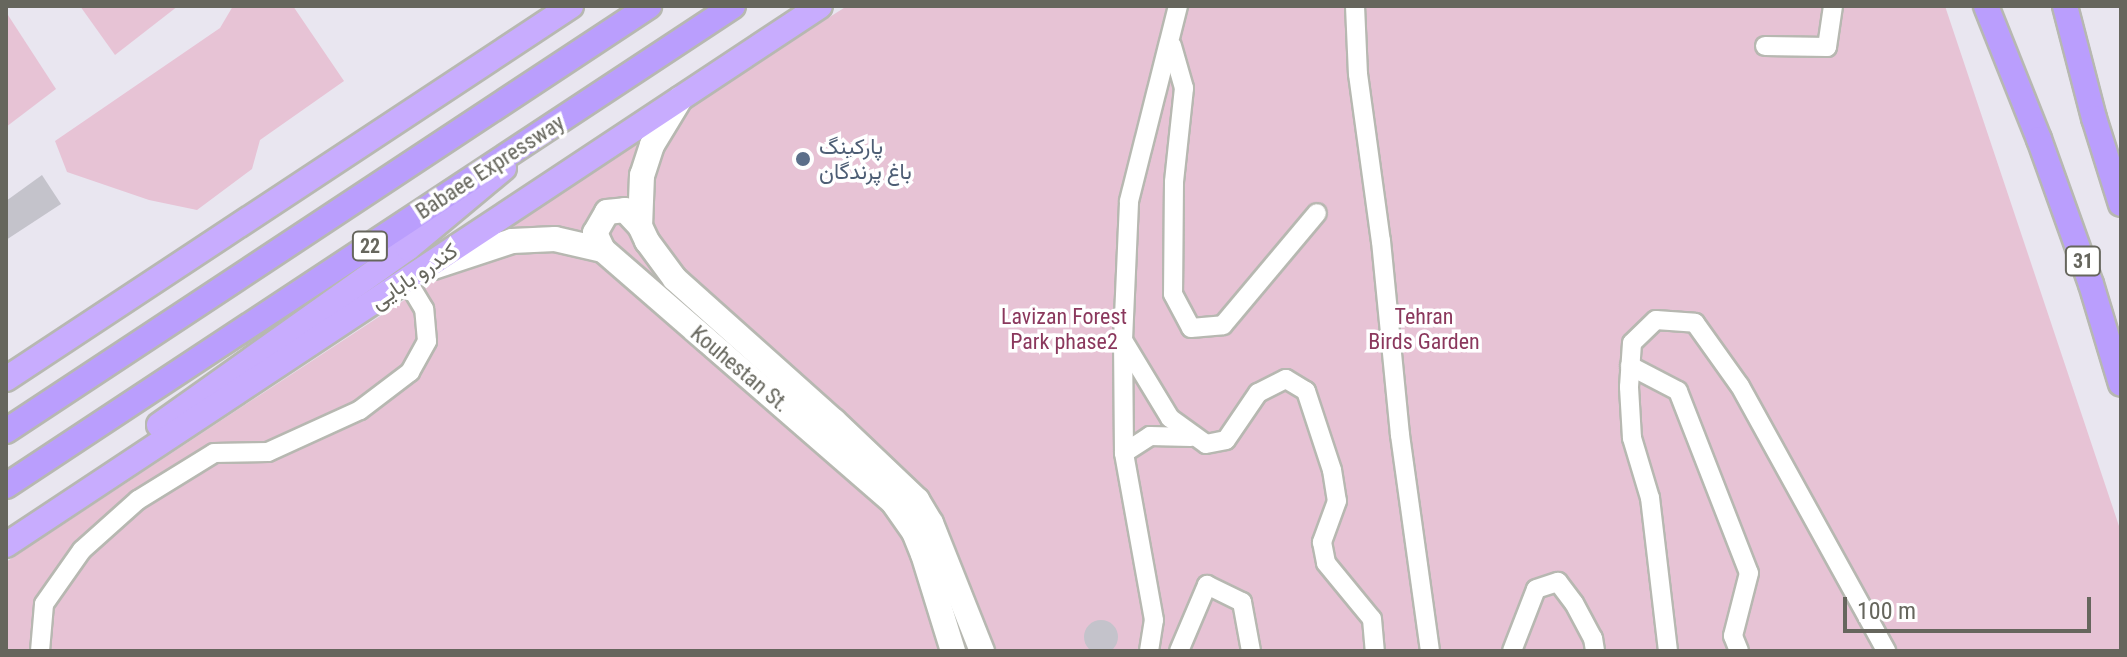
<!DOCTYPE html>
<meta charset="utf-8">
<style>
body{margin:0}
#map{position:relative;width:2127px;height:657px;overflow:hidden;background:#e9e6f0;font-family:"Roboto Condensed",Vazirmatn,sans-serif}
div>[style]{position:absolute}
.green>*{inset:0;background:#e7c3d5}
.building>*{inset:0;background:#c4c3cb}
.round{border-radius:50%}
.roads{filter:drop-shadow(2px 0 #b7b8b1) drop-shadow(-2px 0 #b7b8b1) drop-shadow(0 2px #b7b8b1) drop-shadow(0 -2px #b7b8b1)}
.minor>*{height:18px;margin:-9px;padding:0 9px;transform-origin:9px;border-radius:9px;background:#fff}
.secondary>*{height:24px;margin:-12px;padding:0 12px;transform-origin:12px;border-radius:12px;background:#fff}
.primary>*{height:24px;margin:-12px;padding:0 12px;transform-origin:12px;border-radius:12px;background:#c8acfe}
.trunk>*{height:24px;margin:-12px;padding:0 12px;transform-origin:12px;border-radius:12px;background:#ba9efd}
.dots>*{width:22px;height:22px;translate:-50% -50%;box-sizing:border-box;border:4px solid #fff;border-radius:50%}
span{translate:-50% -50%;white-space:nowrap;text-align:center;line-height:1.15;-webkit-text-stroke:7px #fff;paint-order:stroke}
.shield-label span{padding:2px 6px;background:#fff;border:2px solid;border-radius:6px;-webkit-text-stroke-width:0}
.shield-label{font-size:20px;color:#66665d;font-weight:700}
.service-label{font-size:22px;color:#4e5e75}
.left{translate:0 -50%;text-align:left}
.street-label{font-size:22px;color:#66665d}
.park-label{font-size:22px;color:#8b385d}
.frame{position:absolute;inset:0;border:8px solid #66665d;pointer-events:none}
.scale{position:absolute;left:1843px;top:597px;width:248px;height:36px;box-sizing:border-box;border:4px solid #66665d;border-top:0;padding-left:10px;font-size:24px;line-height:28px;white-space:nowrap;color:#66665d;-webkit-text-stroke:6px #fff;paint-order:stroke}
</style>
<div id="map">
<div class="green">
<i style="clip-path:polygon(80px 6px,178px 6px,115px 55px)"></i>
<i style="clip-path:polygon(233px 6px,293px 6px,344px 81px,260px 140px,252px 169px,197px 210px,149px 200px,67px 172px,55px 141px,220px 28px)"></i>
<i style="clip-path:polygon(847px 6px,1945px 6px,2121px 532px,2121px 651px,6px 651px,6px 562px,450px 270px,459px 253px)"></i>
<i style="clip-path:polygon(6px 12px,56px 89px,6px 127px)"></i>
</div>
<div class="building">
<i style="clip-path:polygon(42px 175px,61px 204px,6px 240px,6px 201px)"></i>
<i class="round" style="left:1084px;top:620px;width:34px;height:34px"></i>
</div>
<div class="roads">
<div class="minor">
<i style="left:1355px;top:6px;width:68px;rotate:87.5deg"></i>
<i style="left:1358px;top:74px;width:169px;rotate:82.2deg"></i>
<i style="left:1381px;top:241px;width:195px;rotate:84.4deg"></i>
<i style="left:1400px;top:435px;width:218px;rotate:82.1deg"></i>
<i style="left:1172px;top:46px;width:44px;rotate:74.1deg"></i>
<i style="left:1184px;top:88px;width:95px;rotate:96.1deg"></i>
<i style="left:1174px;top:182px;width:112px;rotate:90.5deg"></i>
<i style="left:1173px;top:294px;width:38px;rotate:62deg"></i>
<i style="left:1191px;top:328px;width:32px;rotate:-5deg"></i>
<i style="left:1223px;top:325px;width:146px;rotate:-50deg"></i>
<i style="left:1765px;top:46px;width:62px;rotate:0.9deg"></i>
<i style="left:1827px;top:47px;width:41px;rotate:-81.7deg"></i>
<i style="left:1124px;top:342px;width:89px;rotate:58.8deg"></i>
<i style="left:1170px;top:418px;width:44px;rotate:35.8deg"></i>
<i style="left:1206px;top:444px;width:20px;rotate:-11deg"></i>
<i style="left:1226px;top:440px;width:57px;rotate:-55.8deg"></i>
<i style="left:1258px;top:393px;width:31px;rotate:-27deg"></i>
<i style="left:1286px;top:379px;width:23px;rotate:31deg"></i>
<i style="left:1306px;top:391px;width:83px;rotate:71.8deg"></i>
<i style="left:1332px;top:470px;width:31px;rotate:81deg"></i>
<i style="left:1337px;top:501px;width:44px;rotate:110.1deg"></i>
<i style="left:1322px;top:542px;width:21px;rotate:79deg"></i>
<i style="left:1326px;top:563px;width:72px;rotate:50.6deg"></i>
<i style="left:1372px;top:619px;width:32px;rotate:85deg"></i>
<i style="left:1630px;top:366px;width:54px;rotate:27.5deg"></i>
<i style="left:1678px;top:391px;width:195px;rotate:68.7deg"></i>
<i style="left:1749px;top:573px;width:65px;rotate:104.3deg"></i>
<i style="left:1733px;top:636px;width:16px;rotate:68deg"></i>
<i style="left:1124px;top:453px;width:31px;rotate:-33deg"></i>
<i style="left:1150px;top:436px;width:41px;rotate:1.4deg"></i>
<i style="left:40px;top:651px;width:47px;rotate:-85.1deg"></i>
<i style="left:44px;top:604px;width:66px;rotate:-54.9deg"></i>
<i style="left:82px;top:550px;width:75px;rotate:-41.8deg"></i>
<i style="left:138px;top:500px;width:89px;rotate:-31.7deg"></i>
<i style="left:214px;top:453px;width:54px;rotate:-1.1deg"></i>
<i style="left:268px;top:452px;width:101px;rotate:-24.5deg"></i>
<i style="left:360px;top:410px;width:63px;rotate:-37.2deg"></i>
<i style="left:410px;top:372px;width:35px;rotate:-61deg"></i>
<i style="left:427px;top:341px;width:32px;rotate:-95deg"></i>
<i style="left:424px;top:309px;width:33px;rotate:-121deg"></i>
<i style="left:1149px;top:651px;width:31px;rotate:-81deg"></i>
<i style="left:1154px;top:620px;width:170px;rotate:-100.2deg"></i>
<i style="left:1124px;top:453px;width:113px;rotate:-90.5deg"></i>
<i style="left:1123px;top:340px;width:139px;rotate:-87.5deg"></i>
<i style="left:1129px;top:201px;width:201px;rotate:-75.9deg"></i>
<i style="left:1179px;top:651px;width:72px;rotate:-67deg"></i>
<i style="left:1207px;top:585px;width:39px;rotate:26deg"></i>
<i style="left:1242px;top:602px;width:50px;rotate:79.6deg"></i>
<i style="left:1512px;top:651px;width:66px;rotate:-68.8deg"></i>
<i style="left:1536px;top:589px;width:23px;rotate:-18deg"></i>
<i style="left:1558px;top:582px;width:26px;rotate:53deg"></i>
<i style="left:1574px;top:603px;width:40px;rotate:62deg"></i>
<i style="left:1593px;top:638px;width:13px;rotate:81deg"></i>
<i style="left:1668px;top:651px;width:154px;rotate:-96.7deg"></i>
<i style="left:1650px;top:498px;width:63px;rotate:-106.7deg"></i>
<i style="left:1632px;top:438px;width:51px;rotate:-93.4deg"></i>
<i style="left:1629px;top:387px;width:44px;rotate:-86.1deg"></i>
<i style="left:1632px;top:343px;width:33px;rotate:-44deg"></i>
<i style="left:1656px;top:320px;width:39px;rotate:4deg"></i>
<i style="left:1695px;top:323px;width:77px;rotate:54.5deg"></i>
<i style="left:1740px;top:386px;width:303px;rotate:61.1deg"></i>
</div>
<div class="secondary">
<i style="left:680px;top:99px;width:54px;rotate:121.3deg"></i>
<i style="left:652px;top:145px;width:32px;rotate:108deg"></i>
<i style="left:642px;top:175px;width:51px;rotate:92.2deg"></i>
<i style="left:640px;top:226px;width:17px;rotate:65deg"></i>
<i style="left:647px;top:241px;width:47px;rotate:53.6deg"></i>
<i style="left:675px;top:279px;width:213px;rotate:41.8deg"></i>
<i style="left:834px;top:421px;width:115px;rotate:43.6deg"></i>
<i style="left:917px;top:500px;width:27px;rotate:59deg"></i>
<i style="left:931px;top:523px;width:138px;rotate:68.3deg"></i>
<i style="left:603px;top:250px;width:19px;rotate:-115deg"></i>
<i style="left:595px;top:233px;width:24px;rotate:-60deg"></i>
<i style="left:607px;top:212px;width:18px;rotate:-6deg"></i>
<i style="left:625px;top:210px;width:22px;rotate:47deg"></i>
<i style="left:433px;top:267px;width:83px;rotate:-18.2deg"></i>
<i style="left:512px;top:241px;width:43px;rotate:-2.7deg"></i>
<i style="left:555px;top:239px;width:49px;rotate:12.9deg"></i>
<i style="left:603px;top:250px;width:384px;rotate:41deg"></i>
<i style="left:893px;top:502px;width:37px;rotate:55deg"></i>
<i style="left:914px;top:532px;width:24px;rotate:68deg"></i>
<i style="left:923px;top:554px;width:102px;rotate:72.8deg"></i>
</div>
<div class="primary">
<i style="left:6px;top:379px;width:677px;rotate:-33.43deg"></i>
<i style="left:159px;top:425px;width:305px;rotate:-35.4deg"></i>
<i style="left:408px;top:248px;width:125px;rotate:-39.8deg"></i>
<i style="left:6px;top:545px;width:976px;rotate:-33.51deg"></i>
</div>
<div class="trunk">
<i style="left:1986px;top:6px;width:143px;rotate:68.3deg"></i>
<i style="left:2039px;top:139px;width:154px;rotate:70.3deg"></i>
<i style="left:2091px;top:284px;width:104px;rotate:73.3deg"></i>
<i style="left:2065px;top:6px;width:116px;rotate:75.5deg"></i>
<i style="left:2094px;top:118px;width:90px;rotate:72.6deg"></i>
<i style="left:6px;top:431px;width:771px;rotate:-33.46deg"></i>
<i style="left:6px;top:486px;width:871px;rotate:-33.43deg"></i>
</div>
</div>
<div class="dots">
<i style="left:803px;top:159px;background:#5c6f8a"></i>
</div>
<div class="shield-label">
<span style="left:370px;top:246px">22</span>
<span style="left:2083px;top:261px">31</span>
</div>
<div class="service-label">
<span class="left" style="left:819px;top:159px">پارکینگ<br>باغ پرندگان</span>
</div>
<div class="street-label">
<span style="left:490px;top:167px;rotate:-33deg">Babaee Expressway</span>
<span style="left:414px;top:276px;rotate:-34deg">کندرو بابایی</span>
<span style="left:740px;top:369px;rotate:40deg">Kouhestan St.</span>
</div>
<div class="park-label">
<span style="left:1064px;top:329px">Lavizan Forest<br>Park phase2</span>
<span style="left:1424px;top:329px">Tehran<br>Birds Garden</span>
</div>
<div class="frame"></div>
<div class="scale">100 m</div>
</div>
